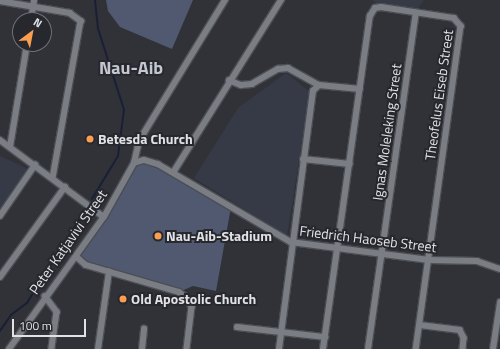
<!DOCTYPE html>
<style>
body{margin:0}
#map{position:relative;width:500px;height:349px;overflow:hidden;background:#303238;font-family:"Titillium Web",sans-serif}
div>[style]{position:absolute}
.built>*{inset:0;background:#353a46}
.green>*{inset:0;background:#505970}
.stream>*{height:1.5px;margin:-0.75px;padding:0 0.75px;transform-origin:0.75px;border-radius:0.75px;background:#192036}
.roads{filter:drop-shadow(1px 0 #4c4e53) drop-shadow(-1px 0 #4c4e53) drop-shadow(0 1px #4c4e53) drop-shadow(0 -1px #4c4e53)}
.minor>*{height:5.5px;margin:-2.75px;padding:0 2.75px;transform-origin:2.75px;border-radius:2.75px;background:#7a7d84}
.dots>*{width:11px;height:11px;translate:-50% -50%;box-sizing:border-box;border:2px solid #26282e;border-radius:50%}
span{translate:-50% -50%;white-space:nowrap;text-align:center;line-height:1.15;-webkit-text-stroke:4px #26282e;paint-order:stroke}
.street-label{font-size:14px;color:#e0e2e6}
.poi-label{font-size:14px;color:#e0e2e6;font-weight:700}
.left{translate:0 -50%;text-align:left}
.district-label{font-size:18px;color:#c4c7cf;font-weight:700}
.north{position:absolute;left:12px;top:12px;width:40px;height:40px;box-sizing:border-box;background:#26282e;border:1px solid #707278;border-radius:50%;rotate:32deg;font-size:11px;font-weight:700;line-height:16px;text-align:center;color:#e0e2e6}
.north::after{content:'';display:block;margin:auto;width:14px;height:18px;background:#fb9e50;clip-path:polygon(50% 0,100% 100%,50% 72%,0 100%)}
.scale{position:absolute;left:12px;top:319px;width:74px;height:18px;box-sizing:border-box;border:2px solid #e0e2e6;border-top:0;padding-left:5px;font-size:12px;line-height:14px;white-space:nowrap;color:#e0e2e6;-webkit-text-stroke:3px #26282e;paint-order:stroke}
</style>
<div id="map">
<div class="built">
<i style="clip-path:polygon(372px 0,424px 0,417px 10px,379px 5px)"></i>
<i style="clip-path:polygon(286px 73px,310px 92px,287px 236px,194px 178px,238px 108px)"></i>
<i style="clip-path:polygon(0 156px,26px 168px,27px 172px,0 210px)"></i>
</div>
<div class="green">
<i style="clip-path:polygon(106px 0,193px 0,172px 49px,120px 27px,108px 11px)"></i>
<i style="clip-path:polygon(139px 160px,158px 164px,231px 207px,216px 291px,193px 286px,179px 292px,86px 265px,76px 256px,104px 217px,134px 163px)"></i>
</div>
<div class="stream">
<i style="left:92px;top:199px;width:50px;rotate:-58.8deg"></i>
<i style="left:118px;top:156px;width:46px;rotate:-82.6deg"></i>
<i style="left:124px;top:110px;width:85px;rotate:-107.8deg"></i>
<i style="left:98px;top:29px;width:29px;rotate:-96deg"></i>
<i style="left:0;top:331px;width:19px;rotate:-55deg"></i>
<i style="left:11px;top:315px;width:20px;rotate:-37deg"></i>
<i style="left:27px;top:303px;width:107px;rotate:-57.9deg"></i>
</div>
<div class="roads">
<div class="minor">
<i style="left:0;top:1px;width:71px;rotate:9.7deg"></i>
<i style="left:70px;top:13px;width:14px;rotate:36deg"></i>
<i style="left:81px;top:21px;width:159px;rotate:100.1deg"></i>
<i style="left:31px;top:20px;width:20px;rotate:-81deg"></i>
<i style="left:229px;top:80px;width:13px;rotate:23deg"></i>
<i style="left:241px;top:85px;width:11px;rotate:-5deg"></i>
<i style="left:252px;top:84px;width:30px;rotate:-30deg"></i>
<i style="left:278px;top:69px;width:10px;rotate:-6deg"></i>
<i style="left:288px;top:68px;width:35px;rotate:29deg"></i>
<i style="left:0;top:140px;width:129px;rotate:36.5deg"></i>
<i style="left:10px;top:147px;width:104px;rotate:-80.6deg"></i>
<i style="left:303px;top:159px;width:47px;rotate:6.1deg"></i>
<i style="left:134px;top:163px;width:10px;rotate:-17deg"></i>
<i style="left:144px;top:160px;width:15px;rotate:16deg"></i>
<i style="left:158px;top:164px;width:154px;rotate:30.4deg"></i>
<i style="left:291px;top:242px;width:139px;rotate:7.4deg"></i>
<i style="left:429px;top:260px;width:48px;rotate:1.2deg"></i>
<i style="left:477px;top:261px;width:24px;rotate:19deg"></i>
<i style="left:173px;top:173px;width:204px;rotate:-58deg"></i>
<i style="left:0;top:216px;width:62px;rotate:-55.5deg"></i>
<i style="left:76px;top:256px;width:13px;rotate:42deg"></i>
<i style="left:86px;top:265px;width:97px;rotate:16.2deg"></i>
<i style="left:179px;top:292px;width:10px;rotate:37deg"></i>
<i style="left:187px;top:298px;width:10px;rotate:61deg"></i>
<i style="left:192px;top:307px;width:42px;rotate:96.8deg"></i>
<i style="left:0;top:277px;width:111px;rotate:-54.2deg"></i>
<i style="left:45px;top:296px;width:20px;rotate:53deg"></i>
<i style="left:57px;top:312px;width:37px;rotate:98deg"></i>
<i style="left:420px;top:325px;width:40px;rotate:7.1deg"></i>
<i style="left:460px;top:330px;width:9px;rotate:63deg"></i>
<i style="left:464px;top:338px;width:11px;rotate:95deg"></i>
<i style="left:237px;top:327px;width:89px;rotate:6.5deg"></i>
<i style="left:9px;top:349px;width:163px;rotate:-54.3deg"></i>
<i style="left:104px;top:217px;width:62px;rotate:-60.9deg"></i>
<i style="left:134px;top:163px;width:23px;rotate:-77deg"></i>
<i style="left:139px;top:141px;width:165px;rotate:-58.6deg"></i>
<i style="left:98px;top:349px;width:78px;rotate:-81.9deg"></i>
<i style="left:142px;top:349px;width:20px;rotate:-84deg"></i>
<i style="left:279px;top:349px;width:260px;rotate:-82.5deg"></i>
<i style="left:313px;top:91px;width:8px;rotate:-45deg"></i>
<i style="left:319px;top:85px;width:41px;rotate:5.6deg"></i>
<i style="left:323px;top:349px;width:336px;rotate:-82deg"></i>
<i style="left:370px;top:16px;width:9px;rotate:-58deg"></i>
<i style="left:375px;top:8px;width:6px;rotate:-9deg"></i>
<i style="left:381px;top:7px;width:74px;rotate:8.6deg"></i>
<i style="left:454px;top:18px;width:11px;rotate:49deg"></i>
<i style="left:461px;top:26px;width:326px;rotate:97.9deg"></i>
<i style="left:368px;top:349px;width:339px;rotate:-81.9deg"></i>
<i style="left:493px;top:349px;width:47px;rotate:-81.3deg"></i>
</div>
</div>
<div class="dots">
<i style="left:90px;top:139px;background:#fb9e50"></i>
<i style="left:158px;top:236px;background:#fb9e50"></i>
<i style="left:123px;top:299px;background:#fb9e50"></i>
</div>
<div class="street-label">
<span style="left:439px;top:95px;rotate:-82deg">Theofelus Eiseb Street</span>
<span style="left:387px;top:132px;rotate:-82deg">Ignas Moleleking Street</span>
<span style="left:368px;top:239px;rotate:7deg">Friedrich Haoseb Street</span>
<span style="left:68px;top:242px;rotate:-55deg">Peter Katjavivi Street</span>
</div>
<div class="poi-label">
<span class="left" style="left:98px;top:139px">Betesda Church</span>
<span class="left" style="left:166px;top:236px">Nau-Aib-Stadium</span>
<span class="left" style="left:131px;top:299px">Old Apostolic Church</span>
</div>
<div class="district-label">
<span style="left:131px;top:68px">Nau-Aib</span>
</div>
<div class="north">N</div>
<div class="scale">100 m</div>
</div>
